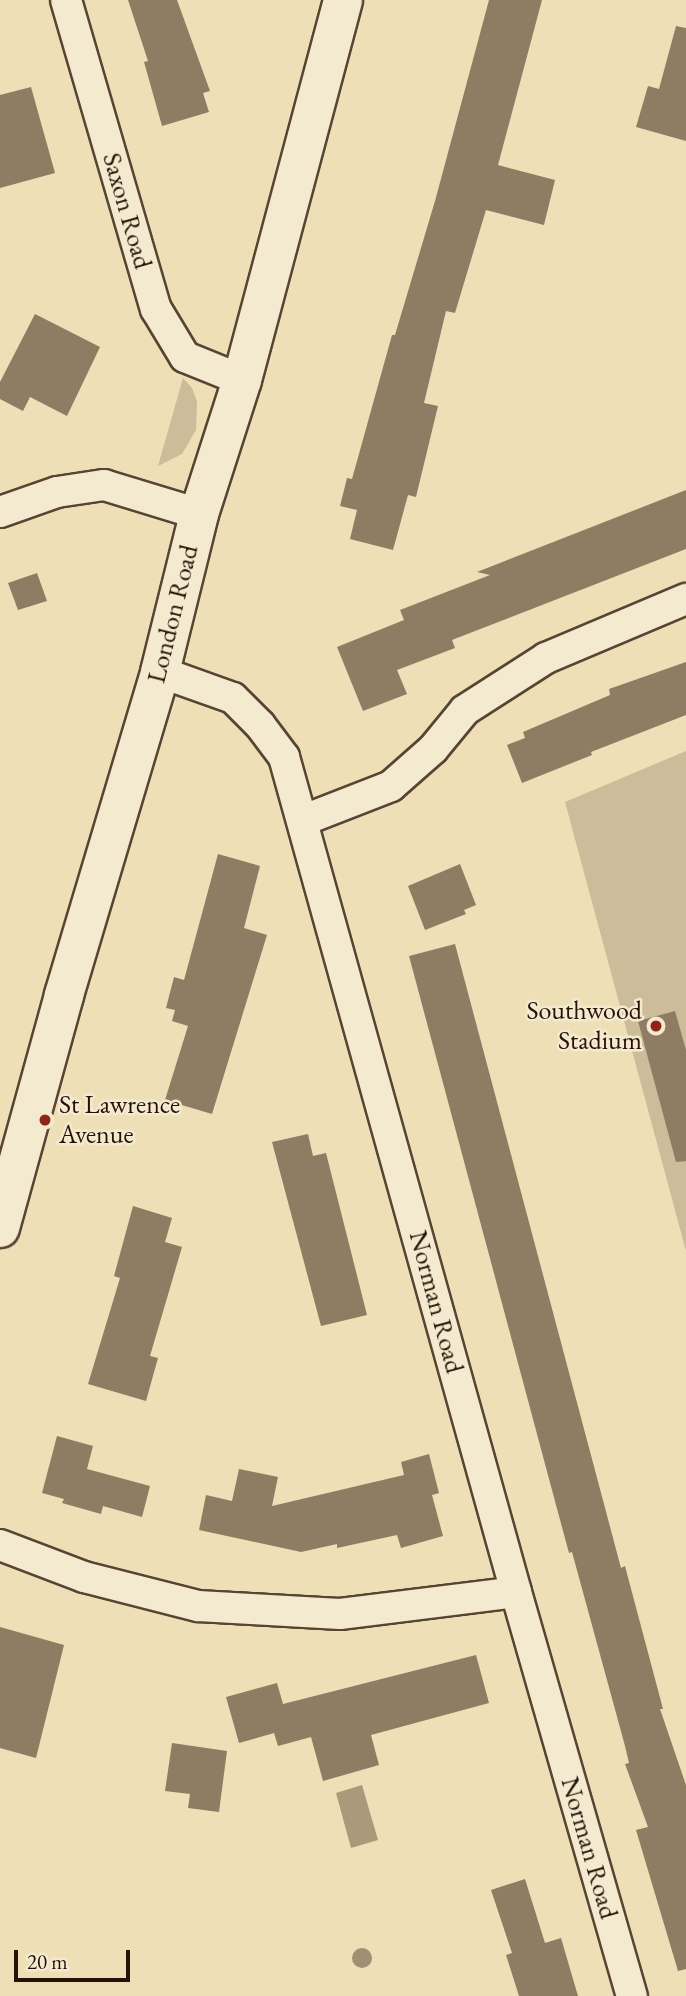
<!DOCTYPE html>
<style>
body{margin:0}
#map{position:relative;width:686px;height:1996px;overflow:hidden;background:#eedfb7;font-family:"EB Garamond",serif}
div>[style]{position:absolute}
.green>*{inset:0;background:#ccbc99}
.water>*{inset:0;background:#aa997b}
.building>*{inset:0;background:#8e7c63}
.roads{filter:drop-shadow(2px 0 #584433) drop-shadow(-2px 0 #584433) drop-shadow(0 2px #584433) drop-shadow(0 -2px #584433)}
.minor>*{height:30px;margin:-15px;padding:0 15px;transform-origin:15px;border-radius:15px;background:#f4ead0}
.secondary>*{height:38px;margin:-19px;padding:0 19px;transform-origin:19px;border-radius:19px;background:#f4ead0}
.trees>*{width:20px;height:20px;margin:-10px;border-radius:50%;background:#a08f72}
.dots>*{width:19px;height:19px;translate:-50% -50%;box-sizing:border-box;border:4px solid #f4ead0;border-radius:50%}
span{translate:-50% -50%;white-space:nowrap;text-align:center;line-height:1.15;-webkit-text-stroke:5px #f4ead0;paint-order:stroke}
.street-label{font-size:26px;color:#261107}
.poi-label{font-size:26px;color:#261107}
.right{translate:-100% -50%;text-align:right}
.left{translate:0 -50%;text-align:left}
.scale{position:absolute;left:14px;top:1950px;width:116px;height:32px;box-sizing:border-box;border:4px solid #261107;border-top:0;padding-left:9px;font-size:21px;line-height:24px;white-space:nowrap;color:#261107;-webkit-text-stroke:5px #f4ead0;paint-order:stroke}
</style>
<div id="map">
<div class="green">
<i style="clip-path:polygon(183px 378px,192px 388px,197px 401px,196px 430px,182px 454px,158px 466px)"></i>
<i style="clip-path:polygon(686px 751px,686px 1251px,565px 802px)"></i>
</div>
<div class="water">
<i style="clip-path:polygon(362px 1785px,378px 1840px,351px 1848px,336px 1793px)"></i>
</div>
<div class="building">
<i style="clip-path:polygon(128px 0,177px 0,210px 91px,203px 93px,209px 112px,162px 126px,144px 62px,148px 61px)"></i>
<i style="clip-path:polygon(489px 0,542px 0,498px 165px,555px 180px,544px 225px,486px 210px,455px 313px,446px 311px,424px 403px,438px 406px,416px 497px,408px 495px,393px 550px,350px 539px,357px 510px,340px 506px,347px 478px,352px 479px,392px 335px,395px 335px,435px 201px)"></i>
<i style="clip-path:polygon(676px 26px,686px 28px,686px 141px,636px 127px,648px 86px,659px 89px)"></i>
<i style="clip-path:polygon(31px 87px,55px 173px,0 188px,0 95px)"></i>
<i style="clip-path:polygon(35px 314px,100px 347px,67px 416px,30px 397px,23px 411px,0 399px,0 382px)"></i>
<i style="clip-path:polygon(686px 490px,686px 549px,452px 640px,455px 648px,397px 670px,407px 694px,363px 711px,337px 647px,404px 620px,400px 610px,490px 575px,477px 572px)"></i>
<i style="clip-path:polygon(37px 573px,47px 601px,18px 610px,8px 583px)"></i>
<i style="clip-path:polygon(686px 662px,686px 715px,591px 752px,592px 755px,522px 783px,507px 745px,525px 738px,523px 732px,610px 695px,609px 689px)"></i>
<i style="clip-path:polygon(218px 854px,260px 866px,244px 928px,267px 935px,212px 1114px,165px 1100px,188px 1026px,172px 1021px,175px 1010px,166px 1008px,174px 977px,184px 980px)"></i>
<i style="clip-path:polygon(460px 864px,476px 905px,464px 910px,466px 914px,425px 930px,408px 886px)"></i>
<i style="clip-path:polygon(455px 944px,621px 1568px,625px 1566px,663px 1709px,660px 1709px,686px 1785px,686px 1969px,678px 1971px,636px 1830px,648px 1827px,625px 1764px,629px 1763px,625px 1746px,572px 1552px,569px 1553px,556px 1505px,409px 956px)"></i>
<i style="clip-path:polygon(675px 1011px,686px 1050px,686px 1161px,676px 1162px,638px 1021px)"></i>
<i style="clip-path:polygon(308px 1134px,313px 1156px,326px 1153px,367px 1315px,321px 1326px,272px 1142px)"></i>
<i style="clip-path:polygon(133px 1206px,172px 1218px,165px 1242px,182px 1247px,150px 1356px,158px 1358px,146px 1401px,88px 1384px,120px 1278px,114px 1276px)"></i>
<i style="clip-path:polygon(57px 1436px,93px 1446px,87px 1469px,150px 1486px,142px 1517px,103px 1506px,101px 1514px,62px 1503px,64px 1499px,42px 1493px)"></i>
<i style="clip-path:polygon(429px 1454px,439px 1493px,432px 1495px,443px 1536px,401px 1548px,397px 1535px,337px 1548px,337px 1544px,301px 1552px,199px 1530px,206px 1495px,232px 1501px,239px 1469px,278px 1477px,272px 1506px,404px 1475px,401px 1462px)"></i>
<i style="clip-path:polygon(0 1627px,64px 1645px,36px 1758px,0 1748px)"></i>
<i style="clip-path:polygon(476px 1655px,489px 1703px,371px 1735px,379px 1765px,323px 1781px,311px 1737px,278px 1746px,274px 1733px,239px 1743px,226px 1697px,277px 1683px,283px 1704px)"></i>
<i style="clip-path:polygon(172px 1743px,227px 1751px,219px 1812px,188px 1808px,190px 1794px,165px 1791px)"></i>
<i style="clip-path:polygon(525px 1879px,545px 1943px,561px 1938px,578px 1996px,519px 1996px,506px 1955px,512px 1953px,491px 1890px)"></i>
</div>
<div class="roads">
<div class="minor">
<i style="left:66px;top:0;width:322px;rotate:73.8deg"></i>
<i style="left:156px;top:309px;width:56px;rotate:58.9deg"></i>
<i style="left:185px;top:357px;width:61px;rotate:22deg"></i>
<i style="left:0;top:512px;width:60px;rotate:-19.3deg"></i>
<i style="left:57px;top:492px;width:48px;rotate:-8.5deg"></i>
<i style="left:104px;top:485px;width:99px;rotate:17deg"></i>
<i style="left:160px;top:672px;width:77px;rotate:19.6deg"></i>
<i style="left:233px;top:698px;width:38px;rotate:45deg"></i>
<i style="left:260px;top:725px;width:40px;rotate:53deg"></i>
<i style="left:284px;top:757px;width:867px;rotate:74.47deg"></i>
<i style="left:516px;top:1592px;width:420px;rotate:74deg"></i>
<i style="left:304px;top:820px;width:93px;rotate:-21.3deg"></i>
<i style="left:391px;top:786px;width:56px;rotate:-41.4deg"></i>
<i style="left:433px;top:749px;width:50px;rotate:-50.6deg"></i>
<i style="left:465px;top:710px;width:96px;rotate:-32.7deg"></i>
<i style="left:546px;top:658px;width:152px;rotate:-22.9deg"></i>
<i style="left:0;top:1545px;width:90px;rotate:20.9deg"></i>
<i style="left:84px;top:1577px;width:118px;rotate:14.3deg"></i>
<i style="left:198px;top:1606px;width:142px;rotate:3.2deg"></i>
<i style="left:340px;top:1614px;width:177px;rotate:-7.1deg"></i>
</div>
<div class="secondary">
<i style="left:0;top:1228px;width:242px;rotate:-74.6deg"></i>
<i style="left:64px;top:995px;width:337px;rotate:-73.4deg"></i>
<i style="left:160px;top:672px;width:163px;rotate:-76.1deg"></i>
<i style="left:199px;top:514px;width:141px;rotate:-72.2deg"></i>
<i style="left:242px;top:380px;width:393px;rotate:-75.1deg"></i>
</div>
</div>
<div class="trees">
<i style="left:362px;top:1958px"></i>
</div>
<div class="dots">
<i style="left:656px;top:1026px;background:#8f2418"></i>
<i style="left:45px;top:1120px;background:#8f2418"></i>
</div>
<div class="street-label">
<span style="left:127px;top:211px;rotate:74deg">Saxon Road</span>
<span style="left:173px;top:614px;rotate:-76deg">London Road</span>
<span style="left:436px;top:1302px;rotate:75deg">Norman Road</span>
<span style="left:589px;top:1848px;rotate:74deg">Norman Road</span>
</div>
<div class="poi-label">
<span class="right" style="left:642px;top:1026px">Southwood<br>Stadium</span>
<span class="left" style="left:59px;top:1120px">St Lawrence<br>Avenue</span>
</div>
<div class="scale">20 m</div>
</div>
